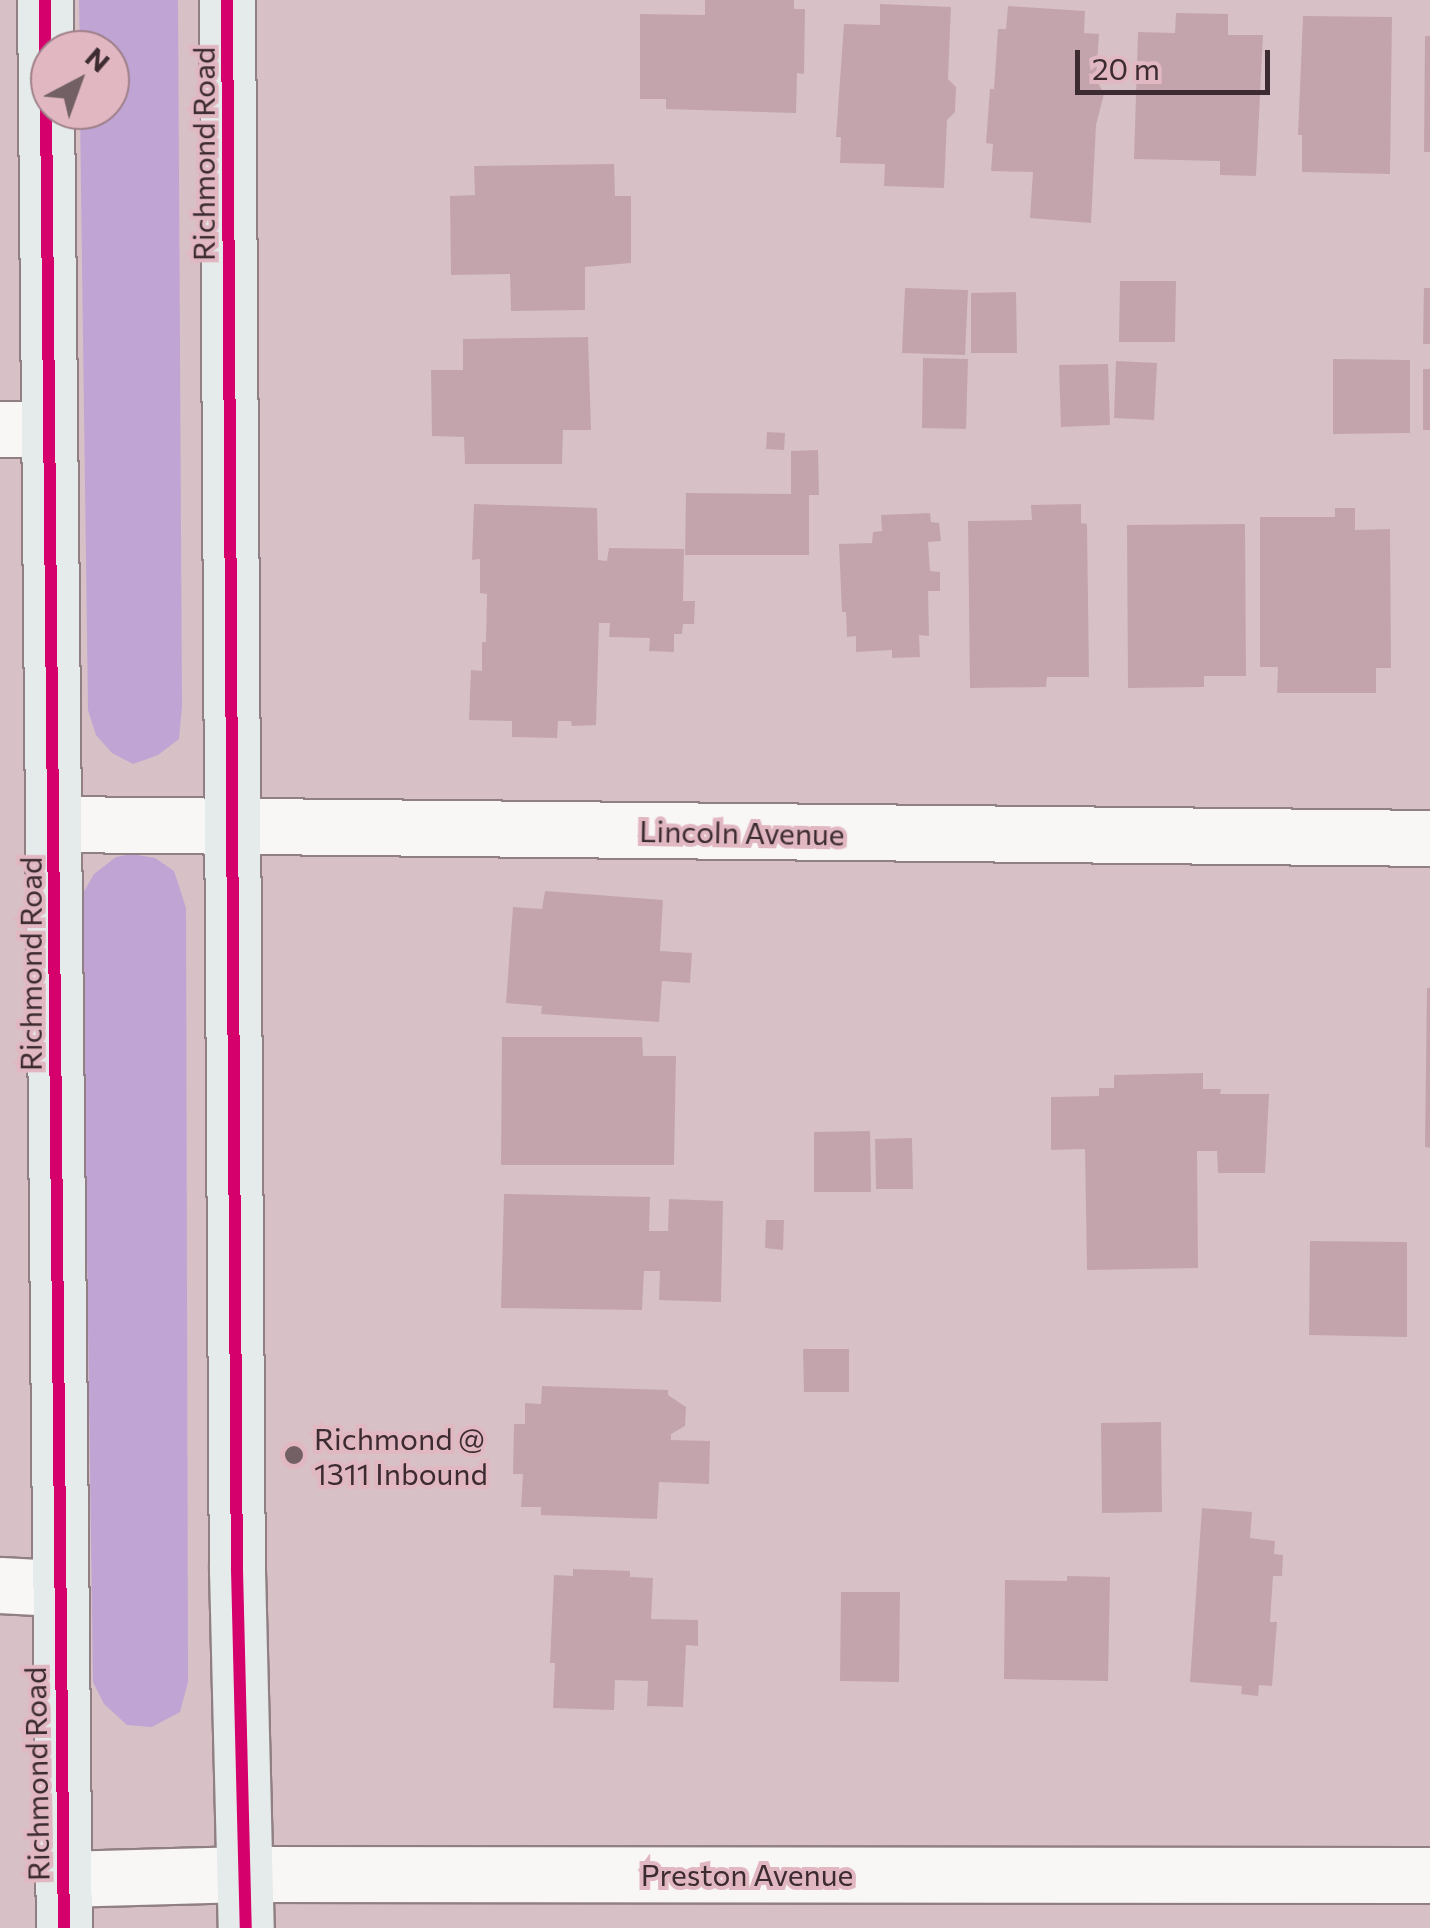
<!DOCTYPE html>
<style>
body{margin:0}
#map{position:relative;width:1430px;height:1928px;overflow:hidden;background:#d7c1c6;font-family:Commissioner,sans-serif}
div>[style]{position:absolute}
.green>*{inset:0;background:#bfa4d4}
.building>*{inset:0;background:#c3a4ad}
.roads{filter:drop-shadow(2px 0 #907f83) drop-shadow(-2px 0 #907f83) drop-shadow(0 2px #907f83) drop-shadow(0 -2px #907f83)}
.minor>*{height:55px;margin:-27.5px;padding:0 27.5px;transform-origin:27.5px;border-radius:27.5px;background:#f9f6f6}
.major>*{height:55px;margin:-27.5px;padding:0 27.5px;transform-origin:27.5px;border-radius:27.5px;background:#e5ebea}
.cycleway>*{height:12px;margin:-6px;padding:0 6px;transform-origin:6px;border-radius:6px;background:#d6006c}
.dots>*{width:28px;height:28px;translate:-50% -50%;box-sizing:border-box;border:5px solid #e1b7c2;border-radius:50%}
span{translate:-50% -50%;white-space:nowrap;text-align:center;line-height:1.15;-webkit-text-stroke:8px #e1b7c2;paint-order:stroke}
.street-label{font-size:30px;color:#3c2c31}
.poi-label{font-size:30px;color:#3c2c31}
.left{translate:0 -50%;text-align:left}
.north{position:absolute;left:30px;top:30px;width:100px;height:100px;box-sizing:border-box;background:#e1b7c2;border:2px solid #9f7f88;border-radius:50%;rotate:41deg;font-size:28px;font-weight:700;line-height:40px;text-align:center;color:#3c2c31}
.north::after{content:'';display:block;margin:auto;width:35px;height:45px;background:#726065;clip-path:polygon(50% 0,100% 100%,50% 72%,0 100%)}
.scale{position:absolute;left:1075px;top:50px;width:195px;height:45px;box-sizing:border-box;border:5px solid #3c2c31;border-top:0;padding-left:12px;font-size:30px;line-height:35px;white-space:nowrap;color:#3c2c31;-webkit-text-stroke:8px #e1b7c2;paint-order:stroke}
</style>
<div id="map">
<div class="green">
<i style="clip-path:polygon(79px 0,178px 0,182px 706px,179px 739px,158px 755px,133px 764px,112px 753px,96px 735px,88px 710px,80px 110px,110px 110px,110px 50px,80px 50px)"></i>
<i style="clip-path:polygon(132px 854px,155px 858px,174px 871px,186px 908px,188px 1682px,180px 1712px,152px 1727px,127px 1725px,104px 1704px,93px 1682px,82px 895px,94px 874px,116px 857px)"></i>
</div>
<div class="building">
<i style="clip-path:polygon(705px 0,794px 0,794px 9px,805px 9px,804px 74px,797px 73px,796px 113px,666px 109px,666px 99px,640px 99px,640px 14px,705px 15px)"></i>
<i style="clip-path:polygon(880px 4px,951px 7px,948px 79px,956px 87px,955px 112px,947px 120px,944px 188px,884px 186px,885px 164px,840px 163px,841px 137px,836px 137px,844px 24px,880px 25px)"></i>
<i style="clip-path:polygon(1008px 6px,1085px 11px,1084px 33px,1099px 34px,1096px 79px,1104px 94px,1096px 125px,1091px 223px,1030px 218px,1033px 172px,991px 171px,993px 144px,986px 143px,990px 89px,994px 89px,998px 29px,1006px 29px)"></i>
<i style="clip-path:polygon(1176px 13px,1228px 14px,1228px 35px,1263px 35px,1256px 176px,1220px 175px,1220px 161px,1134px 159px,1138px 32px,1175px 33px)"></i>
<i style="clip-path:polygon(1303px 16px,1392px 17px,1390px 174px,1302px 172px,1302px 135px,1298px 135px)"></i>
<i style="clip-path:polygon(1425px 36px,1430px 36px,1430px 152px,1424px 152px)"></i>
<i style="clip-path:polygon(614px 164px,615px 196px,631px 196px,631px 263px,585px 267px,585px 310px,511px 311px,510px 274px,451px 275px,450px 196px,475px 195px,474px 166px)"></i>
<i style="clip-path:polygon(1120px 281px,1176px 281px,1175px 342px,1119px 342px)"></i>
<i style="clip-path:polygon(905px 288px,968px 290px,965px 355px,902px 353px)"></i>
<i style="clip-path:polygon(1424px 288px,1430px 288px,1430px 344px,1423px 344px)"></i>
<i style="clip-path:polygon(1016px 292px,1017px 353px,971px 353px,971px 293px)"></i>
<i style="clip-path:polygon(588px 337px,591px 430px,563px 430px,562px 464px,465px 464px,464px 437px,432px 436px,431px 370px,463px 370px,463px 339px)"></i>
<i style="clip-path:polygon(923px 358px,968px 359px,966px 429px,922px 428px)"></i>
<i style="clip-path:polygon(1333px 359px,1410px 360px,1410px 433px,1333px 434px)"></i>
<i style="clip-path:polygon(1116px 361px,1157px 363px,1154px 420px,1114px 418px)"></i>
<i style="clip-path:polygon(1108px 364px,1110px 425px,1061px 427px,1059px 365px)"></i>
<i style="clip-path:polygon(1423px 369px,1430px 369px,1430px 430px,1423px 430px)"></i>
<i style="clip-path:polygon(767px 432px,785px 433px,784px 450px,766px 449px)"></i>
<i style="clip-path:polygon(818px 450px,819px 495px,809px 495px,809px 555px,685px 555px,686px 493px,791px 494px,791px 451px)"></i>
<i style="clip-path:polygon(474px 504px,597px 508px,598px 560px,607px 561px,609px 548px,684px 549px,683px 601px,695px 601px,694px 624px,683px 624px,682px 634px,674px 634px,674px 652px,649px 651px,650px 638px,609px 637px,610px 623px,599px 623px,596px 725px,572px 726px,571px 721px,558px 721px,557px 738px,512px 737px,512px 721px,469px 720px,471px 670px,482px 671px,482px 642px,486px 642px,487px 594px,480px 593px,480px 559px,472px 560px)"></i>
<i style="clip-path:polygon(1081px 504px,1081px 523px,1087px 524px,1089px 677px,1047px 677px,1046px 687px,970px 688px,968px 521px,1032px 520px,1031px 505px)"></i>
<i style="clip-path:polygon(1335px 508px,1355px 508px,1355px 530px,1390px 529px,1391px 668px,1376px 668px,1376px 693px,1277px 693px,1278px 667px,1260px 667px,1260px 517px,1335px 517px)"></i>
<i style="clip-path:polygon(930px 513px,931px 522px,939px 523px,941px 541px,928px 542px,930px 571px,940px 572px,940px 591px,928px 591px,929px 636px,919px 635px,920px 657px,892px 658px,892px 650px,856px 652px,856px 636px,847px 637px,846px 612px,842px 612px,839px 544px,872px 543px,873px 532px,882px 531px,881px 515px)"></i>
<i style="clip-path:polygon(1245px 524px,1246px 676px,1204px 676px,1204px 687px,1128px 688px,1127px 525px)"></i>
<i style="clip-path:polygon(545px 891px,663px 900px,660px 951px,692px 953px,690px 983px,662px 981px,659px 1022px,541px 1014px,542px 1006px,506px 1003px,513px 907px,542px 909px)"></i>
<i style="clip-path:polygon(1427px 988px,1430px 988px,1430px 1148px,1425px 1147px)"></i>
<i style="clip-path:polygon(502px 1037px,642px 1037px,643px 1056px,676px 1056px,674px 1165px,501px 1165px)"></i>
<i style="clip-path:polygon(1203px 1073px,1203px 1089px,1221px 1089px,1220px 1094px,1269px 1094px,1265px 1173px,1218px 1173px,1217px 1151px,1197px 1151px,1198px 1268px,1087px 1270px,1085px 1149px,1051px 1150px,1051px 1097px,1099px 1096px,1099px 1088px,1114px 1088px,1114px 1075px)"></i>
<i style="clip-path:polygon(870px 1131px,871px 1192px,814px 1192px,814px 1132px)"></i>
<i style="clip-path:polygon(912px 1138px,913px 1189px,876px 1189px,875px 1139px)"></i>
<i style="clip-path:polygon(504px 1194px,650px 1197px,649px 1231px,668px 1231px,669px 1199px,723px 1201px,721px 1302px,659px 1300px,660px 1271px,644px 1271px,642px 1310px,501px 1308px)"></i>
<i style="clip-path:polygon(766px 1220px,784px 1220px,783px 1250px,765px 1248px)"></i>
<i style="clip-path:polygon(1310px 1241px,1407px 1242px,1407px 1337px,1309px 1335px)"></i>
<i style="clip-path:polygon(803px 1349px,849px 1349px,849px 1392px,804px 1392px)"></i>
<i style="clip-path:polygon(542px 1386px,668px 1390px,668px 1395px,686px 1407px,685px 1426px,671px 1434px,671px 1440px,710px 1441px,709px 1484px,659px 1482px,657px 1519px,541px 1515px,541px 1507px,521px 1507px,523px 1474px,513px 1474px,514px 1424px,525px 1424px,525px 1403px,541px 1404px)"></i>
<i style="clip-path:polygon(1161px 1422px,1162px 1512px,1102px 1513px,1101px 1423px)"></i>
<i style="clip-path:polygon(1202px 1508px,1252px 1512px,1250px 1538px,1275px 1541px,1274px 1554px,1283px 1555px,1282px 1576px,1273px 1576px,1270px 1622px,1277px 1622px,1272px 1686px,1259px 1685px,1258px 1696px,1241px 1694px,1242px 1686px,1190px 1682px)"></i>
<i style="clip-path:polygon(573px 1569px,630px 1571px,630px 1577px,653px 1578px,651px 1619px,698px 1620px,698px 1646px,686px 1645px,683px 1707px,647px 1706px,648px 1681px,615px 1680px,614px 1710px,553px 1708px,555px 1663px,550px 1663px,554px 1575px,573px 1576px)"></i>
<i style="clip-path:polygon(1067px 1576px,1110px 1577px,1108px 1681px,1004px 1679px,1005px 1580px,1067px 1581px)"></i>
<i style="clip-path:polygon(841px 1592px,900px 1592px,899px 1682px,840px 1681px)"></i>
</div>
<div class="roads">
<div class="minor">
<i style="left:0;top:429px;width:48px"></i>
<i style="left:55px;top:824px;width:1375px;rotate:0.58deg"></i>
<i style="left:0;top:1585px;width:57px;rotate:3deg"></i>
<i style="left:63px;top:1879px;width:182px;rotate:-1.6deg"></i>
<i style="left:245px;top:1874px;width:1185px;rotate:0.05deg"></i>
</div>
<div class="major">
<i style="left:45px;top:0;width:1928px;rotate:89.44deg"></i>
<i style="left:227px;top:0;width:1570px;rotate:89.64deg"></i>
<i style="left:237px;top:1570px;width:358px;rotate:88.6deg"></i>
</div>
</div>
<div class="cycleway">
<i style="left:45px;top:0;width:1928px;rotate:89.44deg"></i>
<i style="left:227px;top:0;width:1570px;rotate:89.64deg"></i>
<i style="left:237px;top:1570px;width:358px;rotate:88.6deg"></i>
</div>
<div class="dots">
<i style="left:294px;top:1455px;background:#726065"></i>
</div>
<div class="street-label">
<span style="left:203px;top:154px;rotate:-90deg">Richmond Road</span>
<span style="left:742px;top:832px;rotate:1deg">Lincoln Avenue</span>
<span style="left:30px;top:964px;rotate:-90deg">Richmond Road</span>
<span style="left:36px;top:1774px;rotate:-91deg">Richmond Road</span>
<span style="left:747px;top:1874px">Preston Avenue</span>
</div>
<div class="poi-label">
<span class="left" style="left:314px;top:1455px">Richmond @<br>1311 Inbound</span>
</div>
<div class="north">N</div>
<div class="scale">20 m</div>
</div>
